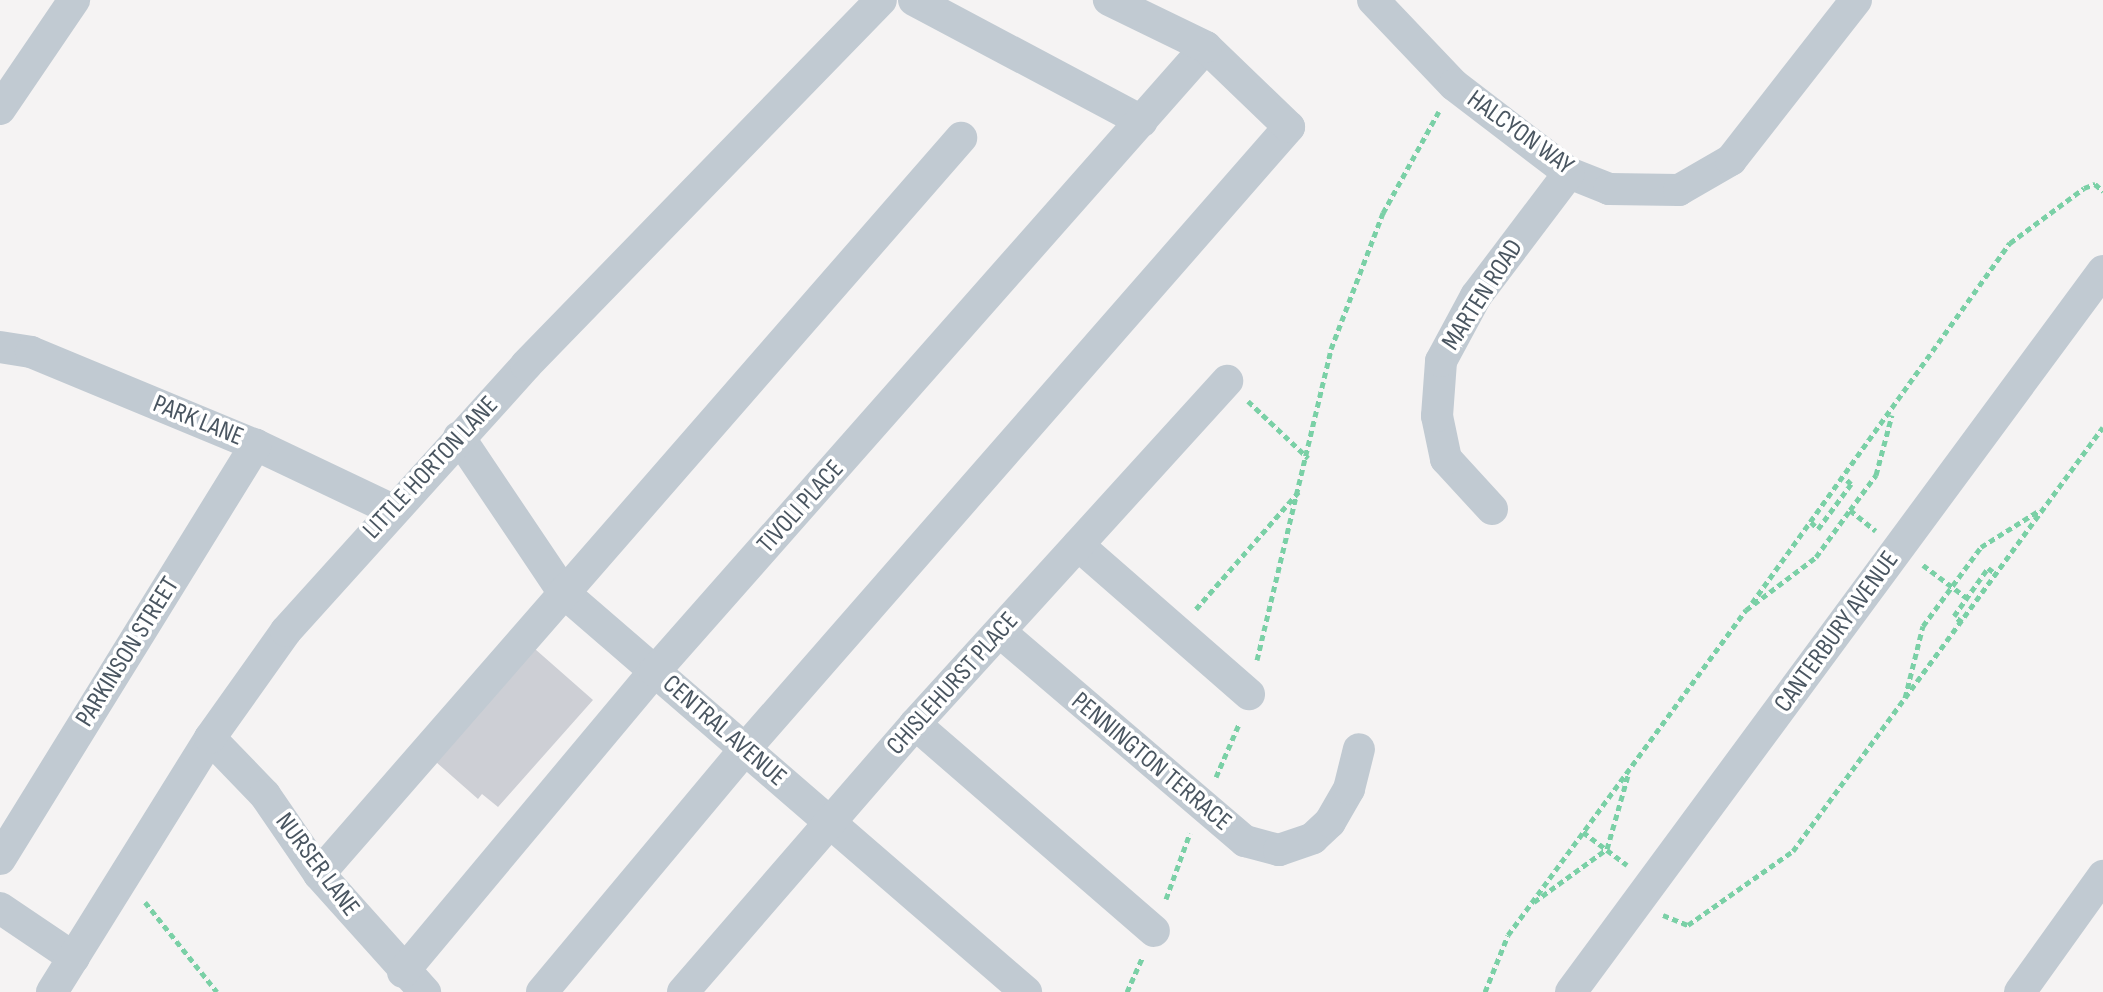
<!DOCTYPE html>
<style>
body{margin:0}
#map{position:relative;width:2103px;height:992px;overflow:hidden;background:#f5f3f3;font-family:"Sofia Sans Condensed",sans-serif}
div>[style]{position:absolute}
.building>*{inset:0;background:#cdcfd5}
.path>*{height:5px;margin-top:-2.5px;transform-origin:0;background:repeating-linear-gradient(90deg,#7ad0a6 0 6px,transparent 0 10px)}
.minor>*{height:32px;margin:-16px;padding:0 16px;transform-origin:16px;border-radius:16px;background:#c1cad2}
span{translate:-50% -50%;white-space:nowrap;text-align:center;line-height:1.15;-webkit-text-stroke:7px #fff;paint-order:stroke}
.street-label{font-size:26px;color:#4a5661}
</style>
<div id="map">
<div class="building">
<i style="clip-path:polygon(535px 649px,593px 700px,498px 807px,482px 794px,478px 799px,436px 762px)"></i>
</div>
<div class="path">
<i style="left:1248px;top:401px;width:83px;rotate:43.5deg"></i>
<i style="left:1850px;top:510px;width:44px;rotate:-53.4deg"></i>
<i style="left:1876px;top:475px;width:62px;rotate:-75.1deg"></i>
<i style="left:1811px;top:522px;width:10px;rotate:45deg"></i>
<i style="left:1818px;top:529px;width:56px;rotate:-53.7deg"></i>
<i style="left:1851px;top:484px;width:10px;rotate:-135deg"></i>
<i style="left:1923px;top:565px;width:55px;rotate:36.9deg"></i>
<i style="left:1752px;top:603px;width:443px;rotate:-54.4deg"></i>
<i style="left:2010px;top:243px;width:92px;rotate:-36.6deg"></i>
<i style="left:2084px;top:188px;width:12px;rotate:-20deg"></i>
<i style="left:2095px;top:184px;width:11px;rotate:41deg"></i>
<i style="left:1196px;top:609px;width:158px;rotate:-48.8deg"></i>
<i style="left:1962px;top:622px;width:10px;rotate:-143deg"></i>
<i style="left:1954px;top:616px;width:59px;rotate:-54.7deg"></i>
<i style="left:1988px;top:568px;width:10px;rotate:37deg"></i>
<i style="left:1257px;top:660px;width:320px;rotate:-76.6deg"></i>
<i style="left:1331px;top:349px;width:146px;rotate:-69.1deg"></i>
<i style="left:1383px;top:213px;width:116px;rotate:-61.2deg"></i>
<i style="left:1905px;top:698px;width:74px;rotate:-76deg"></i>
<i style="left:1923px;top:626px;width:98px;rotate:-53.7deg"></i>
<i style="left:1981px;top:547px;width:70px;rotate:-32.1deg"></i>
<i style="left:1216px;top:777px;width:58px;rotate:-66.5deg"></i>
<i style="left:1583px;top:832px;width:55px;rotate:36.9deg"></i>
<i style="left:1166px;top:899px;width:70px;rotate:-70deg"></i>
<i style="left:145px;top:902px;width:115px;rotate:51.3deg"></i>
<i style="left:1534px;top:902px;width:90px;rotate:-36deg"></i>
<i style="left:1607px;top:849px;width:80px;rotate:-74.1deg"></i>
<i style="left:1663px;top:915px;width:27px;rotate:22deg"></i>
<i style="left:1688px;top:925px;width:128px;rotate:-35.2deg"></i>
<i style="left:1793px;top:851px;width:525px;rotate:-53.83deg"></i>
<i style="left:1127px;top:992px;width:39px;rotate:-66deg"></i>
<i style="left:1485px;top:992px;width:61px;rotate:-68deg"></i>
<i style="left:1508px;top:935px;width:403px;rotate:-53.8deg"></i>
<i style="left:1746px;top:610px;width:88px;rotate:-37.1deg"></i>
<i style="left:1816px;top:557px;width:58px;rotate:-54.1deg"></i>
<i style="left:1850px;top:510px;width:33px;rotate:39deg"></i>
</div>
<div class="minor">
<i style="left:914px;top:0;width:258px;rotate:28deg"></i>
<i style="left:1373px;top:0;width:117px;rotate:46.4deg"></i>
<i style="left:1454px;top:85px;width:145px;rotate:37.4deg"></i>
<i style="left:1569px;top:173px;width:43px;rotate:21.8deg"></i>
<i style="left:1609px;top:189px;width:70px;rotate:0.8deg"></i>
<i style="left:1679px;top:190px;width:60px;rotate:-30deg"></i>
<i style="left:1731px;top:160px;width:203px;rotate:-52deg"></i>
<i style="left:0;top:109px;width:132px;rotate:-55.8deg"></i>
<i style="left:0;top:347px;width:31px;rotate:9deg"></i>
<i style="left:31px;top:352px;width:243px;rotate:22.5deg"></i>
<i style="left:256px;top:445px;width:149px;rotate:25.4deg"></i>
<i style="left:459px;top:437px;width:187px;rotate:56.1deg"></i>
<i style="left:563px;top:592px;width:612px;rotate:40.82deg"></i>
<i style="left:1492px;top:509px;width:68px;rotate:-132.6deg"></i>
<i style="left:1446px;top:459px;width:44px;rotate:-101.8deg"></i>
<i style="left:1437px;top:416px;width:55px;rotate:-85.8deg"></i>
<i style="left:1441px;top:361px;width:74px;rotate:-61.7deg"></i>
<i style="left:1476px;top:296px;width:154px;rotate:-52.9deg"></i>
<i style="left:1078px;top:545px;width:227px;rotate:41.1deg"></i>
<i style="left:1000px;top:632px;width:322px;rotate:40.5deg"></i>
<i style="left:1245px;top:841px;width:35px;rotate:15deg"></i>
<i style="left:1279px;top:850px;width:36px;rotate:-19deg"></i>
<i style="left:1313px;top:838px;width:23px;rotate:-43deg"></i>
<i style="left:1330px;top:822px;width:38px;rotate:-60deg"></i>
<i style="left:1349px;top:789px;width:41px;rotate:-76deg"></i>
<i style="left:915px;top:724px;width:316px;rotate:40.9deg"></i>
<i style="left:210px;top:738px;width:79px;rotate:46deg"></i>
<i style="left:265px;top:795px;width:96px;rotate:55.6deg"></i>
<i style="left:319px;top:874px;width:159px;rotate:48.1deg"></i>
<i style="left:0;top:859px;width:487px;rotate:-58.3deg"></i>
<i style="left:319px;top:874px;width:977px;rotate:-48.9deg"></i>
<i style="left:0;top:908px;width:89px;rotate:34deg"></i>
<i style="left:403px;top:972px;width:393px;rotate:-50.1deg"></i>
<i style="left:655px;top:671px;width:832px;rotate:-48.56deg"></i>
<i style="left:52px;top:992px;width:299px;rotate:-58.1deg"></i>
<i style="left:210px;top:738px;width:131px;rotate:-54.6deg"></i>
<i style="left:286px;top:631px;width:358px;rotate:-47.9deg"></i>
<i style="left:526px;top:365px;width:509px;rotate:-45.8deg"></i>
<i style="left:542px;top:992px;width:318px;rotate:-50.1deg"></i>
<i style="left:746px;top:748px;width:825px;rotate:-48.83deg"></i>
<i style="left:1289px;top:127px;width:115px;rotate:-136.1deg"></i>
<i style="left:1206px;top:47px;width:108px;rotate:-154.1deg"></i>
<i style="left:683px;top:992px;width:354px;rotate:-49.1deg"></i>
<i style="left:915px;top:724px;width:464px;rotate:-47.7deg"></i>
<i style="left:1571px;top:992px;width:896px;rotate:-53.58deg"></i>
<i style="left:2020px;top:992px;width:143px;rotate:-54.4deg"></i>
</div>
<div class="street-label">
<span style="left:1520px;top:133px;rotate:36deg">HALCYON WAY</span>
<span style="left:1483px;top:295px;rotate:-57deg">MARTEN ROAD</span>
<span style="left:198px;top:421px;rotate:22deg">PARK LANE</span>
<span style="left:431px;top:468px;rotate:-47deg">LITTLE HORTON LANE</span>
<span style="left:801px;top:507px;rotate:-48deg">TIVOLI PLACE</span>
<span style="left:1837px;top:632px;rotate:-54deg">CANTERBURY AVENUE</span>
<span style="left:128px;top:652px;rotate:-58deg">PARKINSON STREET</span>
<span style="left:953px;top:684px;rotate:-48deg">CHISLEHURST PLACE</span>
<span style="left:724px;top:731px;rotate:41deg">CENTRAL AVENUE</span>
<span style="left:1151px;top:762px;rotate:40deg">PENNINGTON TERRACE</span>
<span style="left:317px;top:865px;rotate:53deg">NURSER LANE</span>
</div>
</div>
